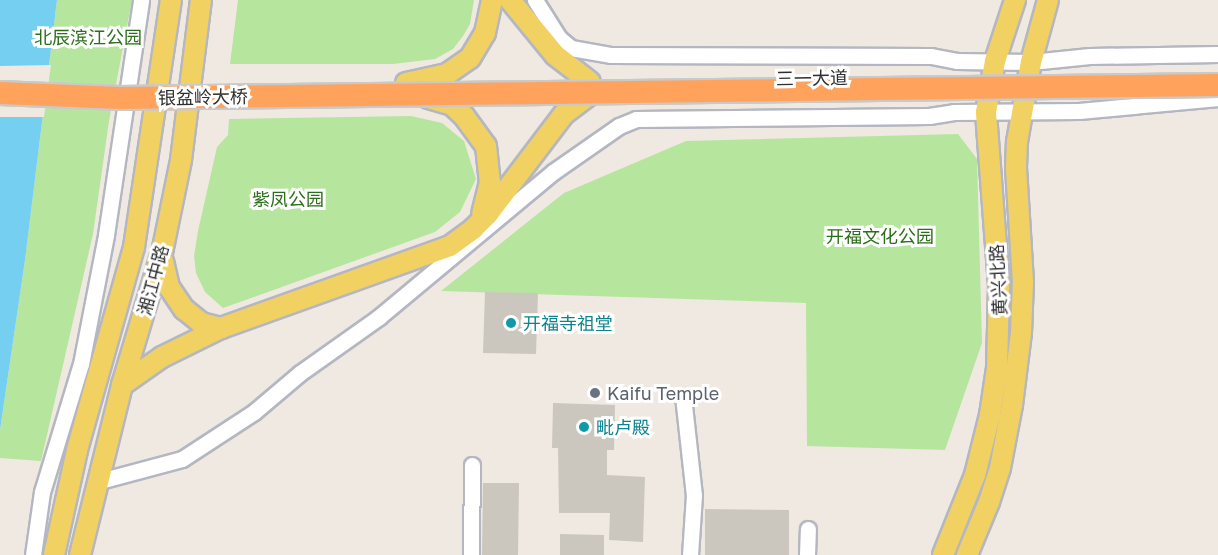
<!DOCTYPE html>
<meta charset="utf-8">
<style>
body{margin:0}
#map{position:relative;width:1218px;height:555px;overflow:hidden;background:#efe9e1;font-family:"Golos Text","Noto Sans SC",sans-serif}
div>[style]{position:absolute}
.green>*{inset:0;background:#b6e59e}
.water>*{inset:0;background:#75cff0}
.pier>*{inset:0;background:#efe9e1}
.building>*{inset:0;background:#cbc7bf}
.roads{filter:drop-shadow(2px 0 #b4b7c1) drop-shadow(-2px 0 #b4b7c1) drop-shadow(0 2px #b4b7c1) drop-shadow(0 -2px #b4b7c1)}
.minor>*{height:15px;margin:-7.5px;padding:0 7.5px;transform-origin:7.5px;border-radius:7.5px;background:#fff}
.major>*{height:20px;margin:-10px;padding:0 10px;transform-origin:10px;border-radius:10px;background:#f2d163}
.bridges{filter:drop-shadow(2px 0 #c9c9c9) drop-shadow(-2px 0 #c9c9c9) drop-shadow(0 2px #c9c9c9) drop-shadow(0 -2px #c9c9c9)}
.highway-bridge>*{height:22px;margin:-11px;padding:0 11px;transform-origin:11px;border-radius:11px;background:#ffa35c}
.dots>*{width:16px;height:16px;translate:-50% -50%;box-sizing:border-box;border:3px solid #fff;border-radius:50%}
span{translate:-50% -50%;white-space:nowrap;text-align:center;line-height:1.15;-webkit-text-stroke:6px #fff;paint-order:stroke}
.park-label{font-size:18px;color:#2c6e1b}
.street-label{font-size:18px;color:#2e2e2e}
.culture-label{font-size:18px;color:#0d838f}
.left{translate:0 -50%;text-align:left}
.worship-label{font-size:18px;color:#5b616d}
</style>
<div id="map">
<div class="green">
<i style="clip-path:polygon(57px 0,132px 0,109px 121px,93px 234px,41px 461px,0 458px,0 430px,25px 260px)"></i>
<i style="clip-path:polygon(238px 0,474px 0,470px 24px,463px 36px,453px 49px,435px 59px,393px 64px,230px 64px)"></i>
<i style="clip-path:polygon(411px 116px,442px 123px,464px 141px,476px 179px,460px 212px,435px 232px,223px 308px,205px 292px,196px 273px,194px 256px,198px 231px,217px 147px,228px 135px,229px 119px)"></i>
<i style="clip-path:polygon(958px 134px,977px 159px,982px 343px,945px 450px,807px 446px,806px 303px,441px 291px,564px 193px,686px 141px)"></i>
</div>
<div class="water">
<i style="clip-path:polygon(0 0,57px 0,25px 260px,0 430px)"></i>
</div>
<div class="pier">
<i style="clip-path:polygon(51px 65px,44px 117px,0 117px,0 66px)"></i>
</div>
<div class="building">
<i style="clip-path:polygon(485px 292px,538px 293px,536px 354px,483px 353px)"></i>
<i style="clip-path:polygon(553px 403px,615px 405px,614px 450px,607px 450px,607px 475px,645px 477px,643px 542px,609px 540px,610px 513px,559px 513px,558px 448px,552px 448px)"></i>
<i style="clip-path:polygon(483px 483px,519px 483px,518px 555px,482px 555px)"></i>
<i style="clip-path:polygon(705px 509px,789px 510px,789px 555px,705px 555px)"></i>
<i style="clip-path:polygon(560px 534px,604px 535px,604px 555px,560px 555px)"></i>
</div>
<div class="roads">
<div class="minor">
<i style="left:535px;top:0;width:45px;rotate:57.7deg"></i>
<i style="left:559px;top:38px;width:16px;rotate:40deg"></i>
<i style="left:571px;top:48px;width:41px;rotate:9.9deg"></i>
<i style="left:611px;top:55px;width:320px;rotate:0.2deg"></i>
<i style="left:931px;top:56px;width:26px;rotate:11deg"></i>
<i style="left:957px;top:61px;width:74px;rotate:0.8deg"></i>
<i style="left:1031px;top:62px;width:59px;rotate:-5.8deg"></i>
<i style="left:1090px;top:56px;width:128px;rotate:-0.9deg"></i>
<i style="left:683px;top:396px;width:100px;rotate:83.7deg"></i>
<i style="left:694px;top:495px;width:60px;rotate:93.8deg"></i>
<i style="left:96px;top:482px;width:89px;rotate:-15deg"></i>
<i style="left:182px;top:459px;width:86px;rotate:-33.1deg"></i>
<i style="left:254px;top:412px;width:60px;rotate:-40.3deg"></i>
<i style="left:300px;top:373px;width:97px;rotate:-35.3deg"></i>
<i style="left:379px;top:317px;width:226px;rotate:-39.8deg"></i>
<i style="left:553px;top:172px;width:80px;rotate:-34.9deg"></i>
<i style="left:619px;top:126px;width:18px;rotate:-22deg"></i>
<i style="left:636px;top:119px;width:293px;rotate:-0.6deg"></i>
<i style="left:929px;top:116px;width:25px;rotate:-9deg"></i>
<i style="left:954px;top:112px;width:125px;rotate:-0.5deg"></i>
<i style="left:1079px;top:111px;width:140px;rotate:-5.3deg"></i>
<i style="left:33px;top:555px;width:64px;rotate:-81.9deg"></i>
<i style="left:42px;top:492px;width:134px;rotate:-73.1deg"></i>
<i style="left:81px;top:364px;width:131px;rotate:-79deg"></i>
<i style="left:106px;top:235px;width:238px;rotate:-81.5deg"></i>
<i style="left:471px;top:555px;width:90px;rotate:-89.4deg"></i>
<i style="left:807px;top:555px;width:26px;rotate:-88deg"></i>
</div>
<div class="major">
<i style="left:510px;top:0;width:71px;rotate:50.7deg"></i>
<i style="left:555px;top:55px;width:44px;rotate:37.6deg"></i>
<i style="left:406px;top:83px;width:42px;rotate:-12.4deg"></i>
<i style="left:447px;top:74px;width:28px;rotate:-35deg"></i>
<i style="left:470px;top:58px;width:29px;rotate:-59deg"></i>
<i style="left:485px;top:33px;width:34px;rotate:-78deg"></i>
<i style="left:428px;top:98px;width:25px;rotate:16deg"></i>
<i style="left:452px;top:105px;width:16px;rotate:43deg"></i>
<i style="left:464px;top:116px;width:37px;rotate:54deg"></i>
<i style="left:486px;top:146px;width:36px;rotate:84deg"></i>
<i style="left:490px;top:182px;width:32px;rotate:104deg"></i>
<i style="left:163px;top:261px;width:27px;rotate:77deg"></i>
<i style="left:169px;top:287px;width:27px;rotate:56deg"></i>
<i style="left:184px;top:309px;width:22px;rotate:39deg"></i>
<i style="left:201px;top:323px;width:21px;rotate:14deg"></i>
<i style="left:122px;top:385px;width:49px;rotate:-35deg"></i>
<i style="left:162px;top:357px;width:66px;rotate:-26.2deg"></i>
<i style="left:221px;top:328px;width:243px;rotate:-19.7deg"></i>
<i style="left:450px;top:246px;width:29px;rotate:-36deg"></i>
<i style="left:473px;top:229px;width:21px;rotate:-45deg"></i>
<i style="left:488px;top:214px;width:126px;rotate:-52.8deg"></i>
<i style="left:564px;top:114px;width:34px;rotate:-37deg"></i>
<i style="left:54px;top:555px;width:107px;rotate:-77.6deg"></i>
<i style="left:77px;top:450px;width:211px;rotate:-74.3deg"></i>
<i style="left:134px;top:247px;width:250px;rotate:-81.5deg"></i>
<i style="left:80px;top:555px;width:175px;rotate:-76.1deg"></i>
<i style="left:122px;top:385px;width:143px;rotate:-73.3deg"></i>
<i style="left:163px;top:248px;width:90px;rotate:-78.4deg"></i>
<i style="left:181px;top:160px;width:161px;rotate:-82.9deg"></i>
<i style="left:943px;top:555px;width:86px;rotate:-68.2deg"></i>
<i style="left:975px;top:475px;width:62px;rotate:-76deg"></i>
<i style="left:990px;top:415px;width:48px;rotate:-81.5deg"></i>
<i style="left:997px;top:368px;width:82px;rotate:-88.6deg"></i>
<i style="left:999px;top:286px;width:174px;rotate:-94.3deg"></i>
<i style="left:986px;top:112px;width:52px;rotate:-80deg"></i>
<i style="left:995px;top:61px;width:64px;rotate:-71.8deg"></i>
<i style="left:967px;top:555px;width:57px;rotate:-67.5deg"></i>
<i style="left:989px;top:502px;width:36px;rotate:-72deg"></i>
<i style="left:1000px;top:468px;width:64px;rotate:-79.2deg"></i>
<i style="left:1012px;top:405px;width:73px;rotate:-82.9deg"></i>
<i style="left:1021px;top:333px;width:51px;rotate:-87.8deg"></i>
<i style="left:1023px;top:282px;width:114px;rotate:-93.5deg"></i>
<i style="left:1016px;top:168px;width:26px;rotate:-88deg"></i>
<i style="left:1017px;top:142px;width:81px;rotate:-80.1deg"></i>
<i style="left:1031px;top:62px;width:64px;rotate:-74.7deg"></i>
</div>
</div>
<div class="bridges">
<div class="highway-bridge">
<i style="left:0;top:93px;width:120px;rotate:2.4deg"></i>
<i style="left:120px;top:98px;width:1098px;rotate:-0.68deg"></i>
</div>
</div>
<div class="dots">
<i style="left:511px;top:323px;background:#0f9aa8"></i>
<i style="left:595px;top:393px;background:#6b7280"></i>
<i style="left:584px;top:427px;background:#0f9aa8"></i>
</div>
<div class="park-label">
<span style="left:88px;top:37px">北辰滨江公园</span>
<span style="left:288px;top:199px">紫凤公园</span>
<span style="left:880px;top:236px">开福文化公园</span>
</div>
<div class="street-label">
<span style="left:812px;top:78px;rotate:-1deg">三一大道</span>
<span style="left:203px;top:97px;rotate:-1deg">银盆岭大桥</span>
<span style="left:153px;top:280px;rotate:-75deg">湘江中路</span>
<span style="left:998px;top:280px;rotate:-93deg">黄兴北路</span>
</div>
<div class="culture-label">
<span class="left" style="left:523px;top:323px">开福寺祖堂</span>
<span class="left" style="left:596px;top:427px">毗卢殿</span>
</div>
<div class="worship-label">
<span class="left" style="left:607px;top:393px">Kaifu Temple</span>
</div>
</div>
